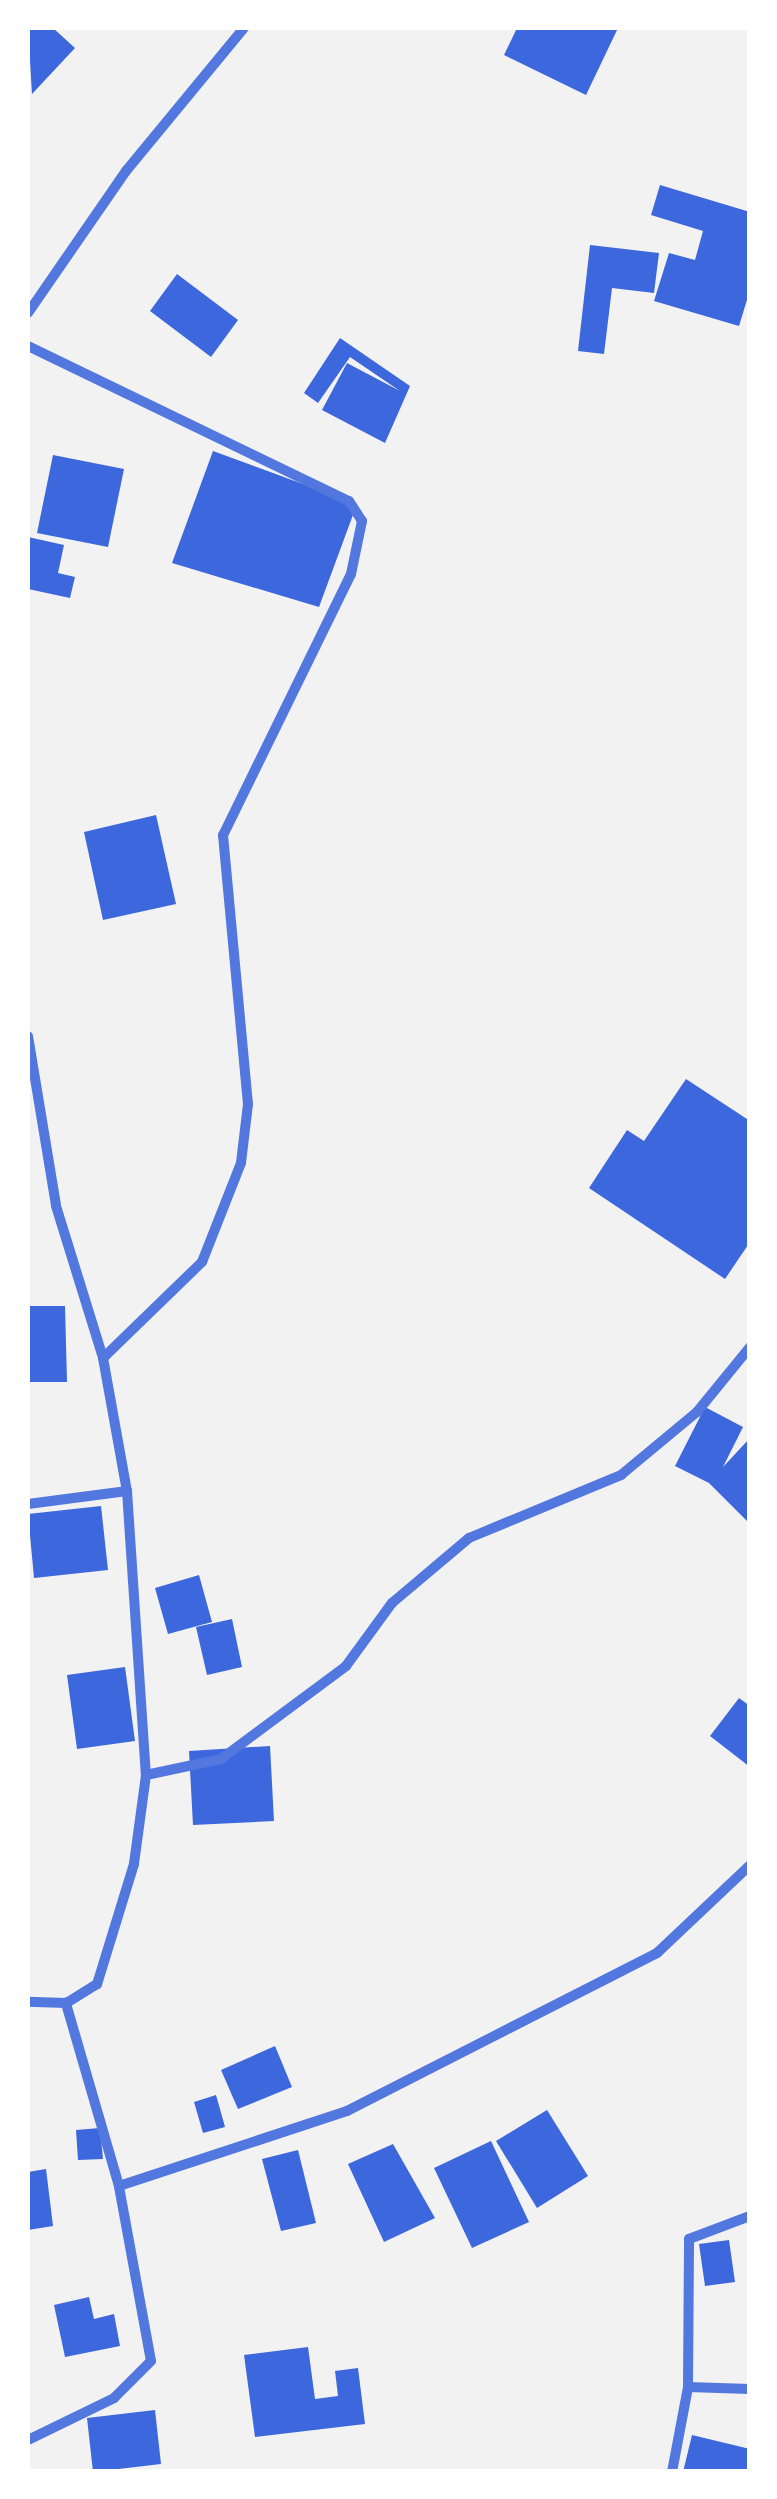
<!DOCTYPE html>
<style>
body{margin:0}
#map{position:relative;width:777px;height:2499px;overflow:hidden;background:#f2f2f2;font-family:Roboto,sans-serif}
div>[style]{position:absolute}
.building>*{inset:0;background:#3d67dc}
.minor>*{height:10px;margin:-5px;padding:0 5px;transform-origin:5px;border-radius:5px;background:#5277de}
span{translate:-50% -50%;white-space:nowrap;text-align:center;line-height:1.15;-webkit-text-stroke:10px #fff;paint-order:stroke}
.frame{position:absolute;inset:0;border:30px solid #fff;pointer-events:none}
</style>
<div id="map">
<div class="building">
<i style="clip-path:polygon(28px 28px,53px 28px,75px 48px,32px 94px)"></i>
<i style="clip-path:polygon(517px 28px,618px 28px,586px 95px,504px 55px)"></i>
<i style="clip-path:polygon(660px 185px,750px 212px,750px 290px,739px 326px,654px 301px,669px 253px,695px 260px,703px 231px,651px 215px)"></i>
<i style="clip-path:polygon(590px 245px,659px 253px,654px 293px,612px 288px,604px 354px,578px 351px)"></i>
<i style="clip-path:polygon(177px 274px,238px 320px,211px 357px,150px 311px)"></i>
<i style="clip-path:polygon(340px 338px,410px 386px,385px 443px,322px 410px,347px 363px,400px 391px,350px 357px,318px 403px,304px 393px)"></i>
<i style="clip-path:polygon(213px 451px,357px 504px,319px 607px,172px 563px)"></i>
<i style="clip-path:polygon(53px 455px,124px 469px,108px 547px,37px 533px)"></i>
<i style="clip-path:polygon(28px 537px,64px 545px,58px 573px,75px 577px,70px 598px,28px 589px)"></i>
<i style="clip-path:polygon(156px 815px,176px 904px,103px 920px,84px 832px)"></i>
<i style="clip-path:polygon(686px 1079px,750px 1121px,750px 1242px,725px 1279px,589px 1188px,627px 1130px,644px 1141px)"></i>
<i style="clip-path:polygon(28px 1306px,65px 1306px,67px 1382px,28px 1382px)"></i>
<i style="clip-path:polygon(705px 1407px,743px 1427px,723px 1467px,750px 1438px,750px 1524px,709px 1483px,675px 1466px)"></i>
<i style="clip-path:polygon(101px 1506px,108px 1570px,34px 1578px,28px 1514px)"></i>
<i style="clip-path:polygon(199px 1575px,212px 1622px,168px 1634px,155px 1588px)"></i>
<i style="clip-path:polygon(232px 1619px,242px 1667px,207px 1675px,196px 1627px)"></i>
<i style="clip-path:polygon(125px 1667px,135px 1741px,77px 1749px,67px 1675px)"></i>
<i style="clip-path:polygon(739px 1698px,750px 1706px,750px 1767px,710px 1736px)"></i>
<i style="clip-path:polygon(270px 1746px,274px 1821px,193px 1825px,189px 1751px)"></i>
<i style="clip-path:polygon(275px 2046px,292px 2087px,238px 2109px,221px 2070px)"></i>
<i style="clip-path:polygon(216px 2095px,225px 2127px,203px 2133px,194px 2102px)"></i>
<i style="clip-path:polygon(547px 2110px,588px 2176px,537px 2208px,496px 2141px)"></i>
<i style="clip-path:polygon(100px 2128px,103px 2159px,78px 2160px,76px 2130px)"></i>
<i style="clip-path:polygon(491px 2141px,529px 2222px,472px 2248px,434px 2168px)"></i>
<i style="clip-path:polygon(393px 2144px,435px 2218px,384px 2242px,348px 2164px)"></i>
<i style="clip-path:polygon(298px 2150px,316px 2223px,281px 2231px,262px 2159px)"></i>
<i style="clip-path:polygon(46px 2169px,53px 2226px,28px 2230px,28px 2172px)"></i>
<i style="clip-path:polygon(729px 2240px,735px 2282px,705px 2286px,699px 2244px)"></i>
<i style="clip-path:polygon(89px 2297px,94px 2319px,114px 2314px,120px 2346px,65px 2357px,54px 2305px)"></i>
<i style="clip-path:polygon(308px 2347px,315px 2399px,338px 2396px,335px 2371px,358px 2368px,365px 2424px,255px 2437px,244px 2355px)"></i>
<i style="clip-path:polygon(155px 2410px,161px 2464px,93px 2472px,87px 2418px)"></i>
<i style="clip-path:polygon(692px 2435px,750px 2449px,750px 2472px,683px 2472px)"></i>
</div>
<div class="minor">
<i style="left:28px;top:313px;width:173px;rotate:-55.4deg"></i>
<i style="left:126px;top:171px;width:185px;rotate:-50.5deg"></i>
<i style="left:28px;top:346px;width:356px;rotate:25.8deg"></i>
<i style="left:349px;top:501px;width:24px;rotate:57deg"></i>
<i style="left:362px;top:521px;width:54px;rotate:101.7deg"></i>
<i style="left:351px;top:574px;width:291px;rotate:116.1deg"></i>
<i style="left:223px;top:835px;width:270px;rotate:84.7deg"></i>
<i style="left:248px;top:1104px;width:59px;rotate:96.8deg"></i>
<i style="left:241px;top:1163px;width:106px;rotate:111.5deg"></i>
<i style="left:202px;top:1262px;width:138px;rotate:135.9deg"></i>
<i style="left:28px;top:1036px;width:172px;rotate:80.6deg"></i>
<i style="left:56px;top:1206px;width:159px;rotate:72.8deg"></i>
<i style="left:103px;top:1358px;width:135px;rotate:79.8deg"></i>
<i style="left:127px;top:1491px;width:285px;rotate:86.2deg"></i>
<i style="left:146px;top:1775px;width:90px;rotate:97.7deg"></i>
<i style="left:134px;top:1864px;width:126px;rotate:107.1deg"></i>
<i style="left:97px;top:1984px;width:36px;rotate:148deg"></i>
<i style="left:66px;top:2003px;width:38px;rotate:-178deg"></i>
<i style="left:28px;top:1504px;width:100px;rotate:-7.5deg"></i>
<i style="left:146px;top:1775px;width:77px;rotate:-12deg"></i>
<i style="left:221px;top:1759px;width:156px;rotate:-36.6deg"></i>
<i style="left:346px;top:1666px;width:78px;rotate:-53.9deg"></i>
<i style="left:392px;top:1603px;width:101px;rotate:-40.2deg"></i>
<i style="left:469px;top:1538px;width:165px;rotate:-22.5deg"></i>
<i style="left:621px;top:1475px;width:99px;rotate:-39.7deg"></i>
<i style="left:697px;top:1412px;width:84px;rotate:-50.8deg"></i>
<i style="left:119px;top:2186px;width:240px;rotate:-18.2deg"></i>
<i style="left:347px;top:2111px;width:348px;rotate:-27deg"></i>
<i style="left:657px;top:1953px;width:128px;rotate:-43.4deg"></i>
<i style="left:688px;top:2387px;width:62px;rotate:1.8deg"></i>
<i style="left:28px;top:2440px;width:96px;rotate:-26deg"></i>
<i style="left:114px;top:2398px;width:52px;rotate:-45deg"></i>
<i style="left:151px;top:2361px;width:178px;rotate:-100.4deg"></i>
<i style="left:119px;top:2186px;width:191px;rotate:-106.2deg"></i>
<i style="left:672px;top:2472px;width:86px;rotate:-79.3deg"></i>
<i style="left:688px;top:2387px;width:148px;rotate:-89.6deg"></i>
<i style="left:689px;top:2239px;width:65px;rotate:-20.7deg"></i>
</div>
<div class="frame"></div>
</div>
